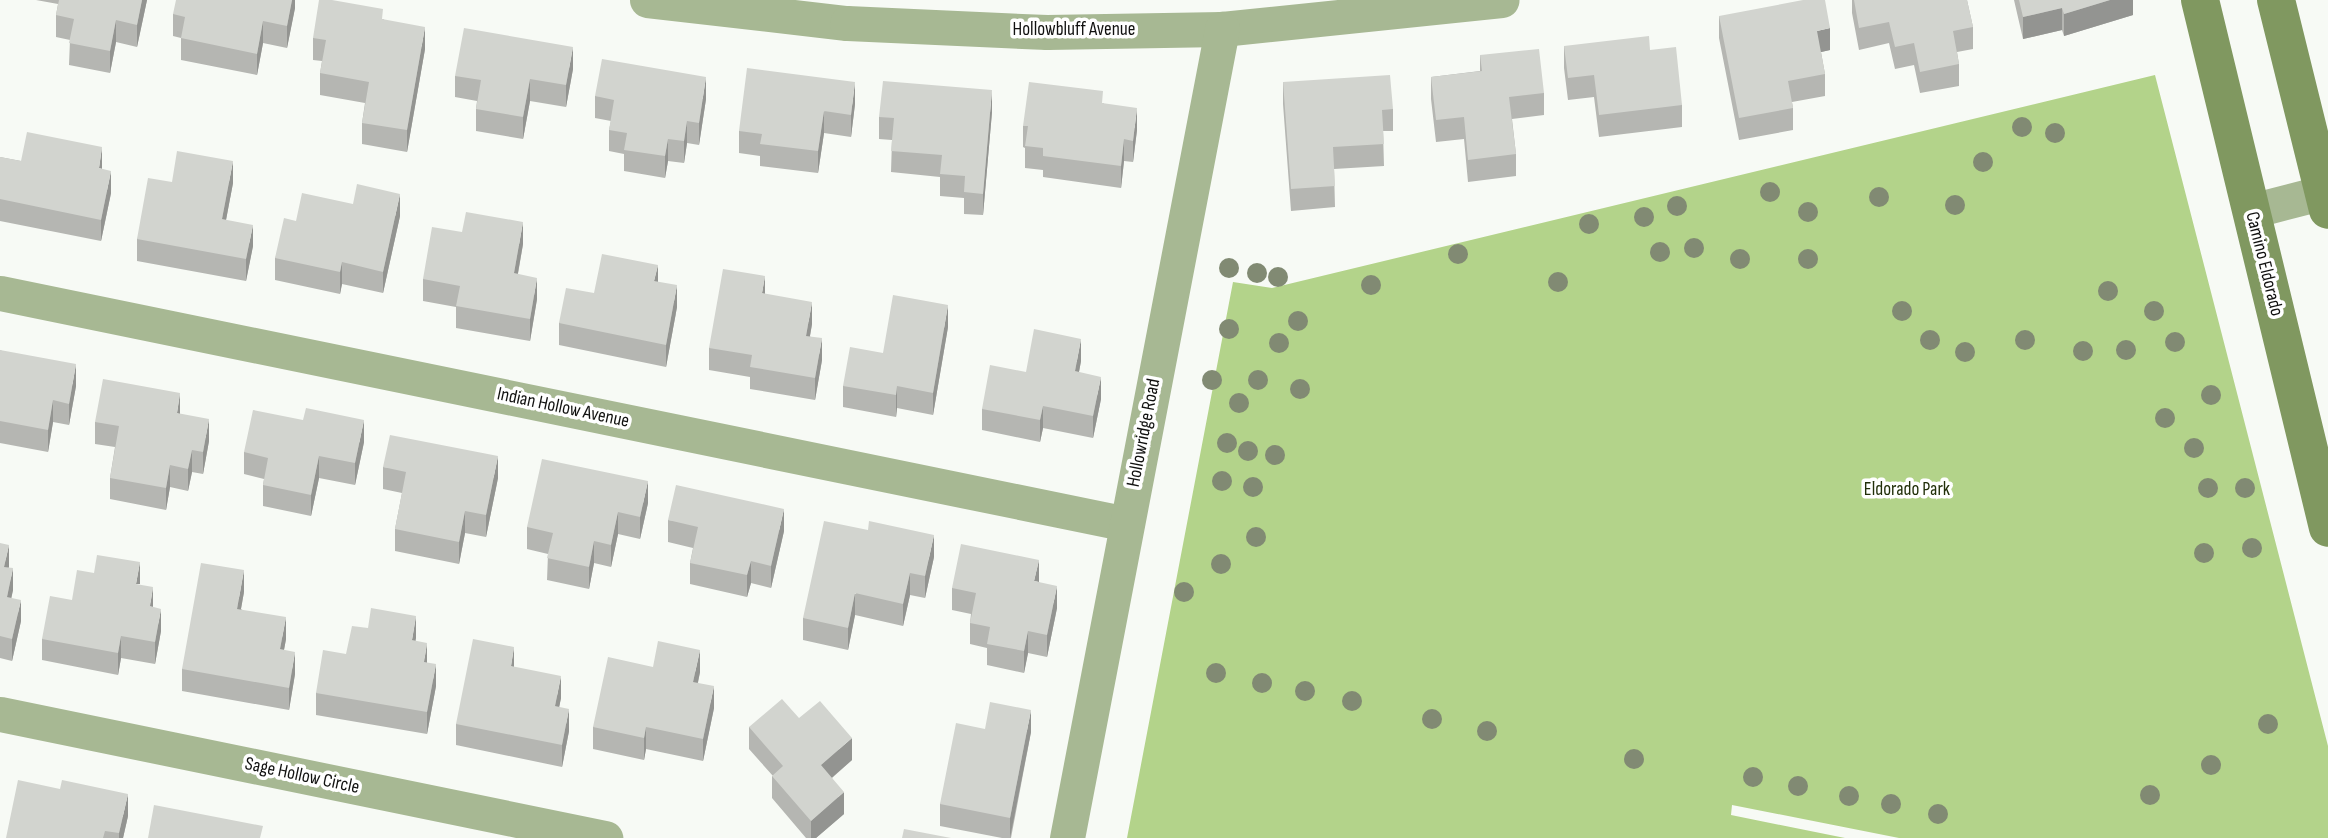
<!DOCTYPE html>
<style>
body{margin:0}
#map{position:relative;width:2328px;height:838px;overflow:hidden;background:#f7faf5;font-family:"Sofia Sans Condensed",sans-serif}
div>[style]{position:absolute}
.green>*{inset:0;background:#b3d38a}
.street>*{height:35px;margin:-17.5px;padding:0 17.5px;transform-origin:17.5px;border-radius:17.5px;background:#a7b893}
.secondary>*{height:38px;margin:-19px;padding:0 19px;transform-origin:19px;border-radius:19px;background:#809860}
.trees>*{width:20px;height:20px;margin:-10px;border-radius:50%;background:#818a73}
.wall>*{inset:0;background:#b5b6b2}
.shaded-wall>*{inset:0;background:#939491}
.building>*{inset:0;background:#d2d4cf}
span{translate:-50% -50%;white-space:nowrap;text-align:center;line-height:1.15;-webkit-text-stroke:7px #fff;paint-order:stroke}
.street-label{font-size:19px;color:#111110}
.park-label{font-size:19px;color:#212f09}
</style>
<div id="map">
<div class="green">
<i style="clip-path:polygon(2155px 75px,2328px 746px,2328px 838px,1899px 838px,1732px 805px,1731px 815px,1845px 838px,1127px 838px,1233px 282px,1272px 288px)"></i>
</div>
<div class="street">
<i style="left:647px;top:0;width:201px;rotate:6.6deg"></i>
<i style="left:847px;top:23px;width:200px;rotate:2.6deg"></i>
<i style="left:1047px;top:32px;width:175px;rotate:-1deg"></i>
<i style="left:1222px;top:29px;width:281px;rotate:-5.9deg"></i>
<i style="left:2251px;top:211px;width:80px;rotate:-14.6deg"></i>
<i style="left:0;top:293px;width:1150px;rotate:11.58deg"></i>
<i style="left:0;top:714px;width:618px;rotate:11.58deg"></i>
<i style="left:1067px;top:838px;width:824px;rotate:-79.15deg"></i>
</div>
<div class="secondary">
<i style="left:2200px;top:0;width:543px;rotate:76.37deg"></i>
<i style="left:2276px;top:0;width:216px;rotate:76.1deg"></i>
</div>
<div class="trees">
<i style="left:2022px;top:127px"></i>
<i style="left:2055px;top:133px"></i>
<i style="left:1983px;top:162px"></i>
<i style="left:1770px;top:192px"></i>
<i style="left:1879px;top:197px"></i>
<i style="left:1955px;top:205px"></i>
<i style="left:1677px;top:206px"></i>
<i style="left:1808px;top:212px"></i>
<i style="left:1644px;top:217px"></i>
<i style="left:1589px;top:224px"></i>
<i style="left:1694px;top:248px"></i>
<i style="left:1660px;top:252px"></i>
<i style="left:1458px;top:254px"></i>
<i style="left:1740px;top:259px"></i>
<i style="left:1808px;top:259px"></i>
<i style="left:1229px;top:268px"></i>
<i style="left:1257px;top:273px"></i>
<i style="left:1278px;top:277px"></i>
<i style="left:1558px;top:282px"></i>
<i style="left:1371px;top:285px"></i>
<i style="left:2108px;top:291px"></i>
<i style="left:1902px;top:311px"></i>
<i style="left:2154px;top:311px"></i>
<i style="left:1298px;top:321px"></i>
<i style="left:1229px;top:329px"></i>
<i style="left:1930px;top:340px"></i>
<i style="left:2025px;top:340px"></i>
<i style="left:2175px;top:342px"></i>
<i style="left:1279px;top:343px"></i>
<i style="left:2126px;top:350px"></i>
<i style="left:2083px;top:351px"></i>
<i style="left:1965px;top:352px"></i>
<i style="left:1212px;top:380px"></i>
<i style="left:1258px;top:380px"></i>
<i style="left:1300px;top:389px"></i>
<i style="left:2211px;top:395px"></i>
<i style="left:1239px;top:403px"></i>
<i style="left:2165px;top:418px"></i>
<i style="left:1227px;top:443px"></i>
<i style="left:2194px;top:448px"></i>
<i style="left:1248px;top:451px"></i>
<i style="left:1275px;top:455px"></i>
<i style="left:1222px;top:481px"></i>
<i style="left:1253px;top:487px"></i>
<i style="left:2208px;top:488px"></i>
<i style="left:2245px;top:488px"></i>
<i style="left:1256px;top:537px"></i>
<i style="left:2252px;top:548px"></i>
<i style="left:2204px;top:553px"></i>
<i style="left:1221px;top:564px"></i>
<i style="left:1184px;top:592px"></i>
<i style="left:1216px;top:673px"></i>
<i style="left:1262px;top:683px"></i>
<i style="left:1305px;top:691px"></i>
<i style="left:1352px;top:701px"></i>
<i style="left:1432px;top:719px"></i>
<i style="left:2268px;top:724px"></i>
<i style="left:1487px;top:731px"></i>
<i style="left:1634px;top:759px"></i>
<i style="left:2211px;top:765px"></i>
<i style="left:1753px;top:777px"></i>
<i style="left:1798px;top:786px"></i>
<i style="left:2150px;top:795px"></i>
<i style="left:1849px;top:796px"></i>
<i style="left:1891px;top:804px"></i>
<i style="left:1938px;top:814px"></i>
</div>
<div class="wall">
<i style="clip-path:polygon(36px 0,147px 0,137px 47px,116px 42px,110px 73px,69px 65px,70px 40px,56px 37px,56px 15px,58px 4px)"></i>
<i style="clip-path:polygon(295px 0,295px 8px,287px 48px,263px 43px,257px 75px,181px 60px,181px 38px,173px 36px,173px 14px)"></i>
<i style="clip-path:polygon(1852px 0,1967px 0,1973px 27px,1973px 49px,1957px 52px,1959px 64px,1959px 86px,1920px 93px,1914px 65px,1895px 69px,1889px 43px,1859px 50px,1852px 13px)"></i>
<i style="clip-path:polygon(2014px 0,2133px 0,2133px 15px,2064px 36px,2062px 30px,2023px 39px)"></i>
<i style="clip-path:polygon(1719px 16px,1830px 50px,1821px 52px,1825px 74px,1825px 96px,1792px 102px,1793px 108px,1793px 130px,1739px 140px,1719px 38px)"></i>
<i style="clip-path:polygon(383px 19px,425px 49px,407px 152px,362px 144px,362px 123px,365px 103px,320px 95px,320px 73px,322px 61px,313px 60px,313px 38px)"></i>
<i style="clip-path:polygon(1564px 46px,1650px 50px,1682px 105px,1682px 127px,1599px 137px,1594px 97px,1568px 100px,1564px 68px)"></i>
<i style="clip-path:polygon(1480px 55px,1544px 93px,1544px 115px,1512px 119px,1516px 154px,1516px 176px,1468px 182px,1464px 139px,1436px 142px,1431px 99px,1431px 77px,1480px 71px)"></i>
<i style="clip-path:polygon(573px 69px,566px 107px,530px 101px,523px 139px,476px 131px,476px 109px,477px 101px,455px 97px,455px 76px)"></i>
<i style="clip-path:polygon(1283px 82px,1393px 109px,1393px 131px,1383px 131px,1384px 166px,1334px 169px,1335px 207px,1291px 211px,1283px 104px)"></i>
<i style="clip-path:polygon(595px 96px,706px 99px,699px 145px,687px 143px,684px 163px,668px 161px,665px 178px,624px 171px,624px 154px,609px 151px,609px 130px,611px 121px,595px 118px)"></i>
<i style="clip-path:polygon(1103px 103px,1137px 130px,1133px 162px,1124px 161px,1121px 188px,1043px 177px,1043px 170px,1025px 168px,1025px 148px,1023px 147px,1023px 126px)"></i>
<i style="clip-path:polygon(855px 104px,851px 137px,824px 133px,818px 173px,760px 166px,760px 156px,739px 153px,739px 131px)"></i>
<i style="clip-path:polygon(992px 112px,983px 215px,964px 214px,964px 198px,940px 196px,940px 177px,891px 172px,892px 140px,879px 139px,879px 117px)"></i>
<i style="clip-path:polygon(0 157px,21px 161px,111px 193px,101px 241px,0 221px)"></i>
<i style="clip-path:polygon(172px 182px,233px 183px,226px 220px,253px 246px,246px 281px,137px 261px,137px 239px)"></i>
<i style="clip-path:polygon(400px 216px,383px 293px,342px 284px,340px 294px,275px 280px,275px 258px,296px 221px)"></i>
<i style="clip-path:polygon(523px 244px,518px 274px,537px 299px,530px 341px,456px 328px,456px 307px,423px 301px,423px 279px)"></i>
<i style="clip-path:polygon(658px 282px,677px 307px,666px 367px,559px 345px,559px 323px,594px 293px)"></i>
<i style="clip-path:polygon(765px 294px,812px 324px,810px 336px,822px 360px,815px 400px,750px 389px,750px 377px,709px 370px,709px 348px)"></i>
<i style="clip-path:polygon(948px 327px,933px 415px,897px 408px,896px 417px,843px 407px,843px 386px,883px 353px)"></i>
<i style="clip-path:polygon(0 350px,76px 386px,69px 425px,53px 422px,48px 452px,0 443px)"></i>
<i style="clip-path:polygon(1081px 361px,1079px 372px,1101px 399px,1093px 438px,1043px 428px,1040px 442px,982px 430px,982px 409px,1026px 372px)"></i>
<i style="clip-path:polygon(180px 414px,209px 441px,203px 474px,192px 472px,188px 491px,170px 487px,166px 510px,110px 499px,110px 478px,115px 447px,95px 444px,95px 422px)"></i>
<i style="clip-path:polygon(364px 442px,355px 485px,319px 478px,311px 516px,263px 506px,263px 485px,264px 479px,244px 474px,244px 452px)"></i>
<i style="clip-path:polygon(383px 467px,498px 478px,486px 537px,465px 533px,459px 564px,395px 551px,395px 529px,402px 493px,383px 489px)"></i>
<i style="clip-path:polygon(648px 503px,640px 539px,618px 534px,611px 567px,594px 563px,589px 589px,547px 580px,548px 554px,527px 549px,527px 527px)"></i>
<i style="clip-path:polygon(668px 520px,784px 531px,771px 588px,751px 583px,747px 597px,690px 584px,690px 563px,693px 548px,668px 542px)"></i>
<i style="clip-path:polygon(0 543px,8px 568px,13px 590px,11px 598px,21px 621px,12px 661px,0 658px)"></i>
<i style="clip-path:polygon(934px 557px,925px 598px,910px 595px,903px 626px,855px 615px,848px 650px,803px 640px,803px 618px)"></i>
<i style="clip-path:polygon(1039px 582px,1057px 608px,1047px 657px,1028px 653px,1024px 673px,987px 665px,987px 648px,970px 644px,970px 623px,971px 614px,952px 610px,952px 588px)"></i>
<i style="clip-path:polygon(140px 585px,153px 607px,161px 631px,155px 664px,121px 658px,118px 675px,42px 660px,42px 639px,72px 600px)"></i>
<i style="clip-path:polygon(244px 592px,241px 609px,286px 639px,284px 650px,295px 674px,289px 710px,182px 691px,182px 669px)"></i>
<i style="clip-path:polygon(416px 638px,415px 640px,427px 663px,436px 686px,427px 734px,316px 715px,316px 693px,346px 654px)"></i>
<i style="clip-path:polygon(514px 667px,561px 698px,559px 707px,569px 731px,562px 767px,456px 745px,456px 724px)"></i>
<i style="clip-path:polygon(653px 667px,700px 672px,698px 683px,714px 708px,703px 761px,646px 749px,644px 760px,593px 749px,593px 727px)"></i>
<i style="clip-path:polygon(799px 718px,852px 760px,832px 778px,844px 814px,816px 838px,806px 838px,772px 798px,772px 776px,773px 776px,749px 749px,749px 727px)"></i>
<i style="clip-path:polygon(985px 729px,1031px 732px,1011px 838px,1002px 838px,940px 826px,940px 804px)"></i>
<i style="clip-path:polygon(128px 816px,123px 838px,6px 838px)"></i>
</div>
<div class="shaded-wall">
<i style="clip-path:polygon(142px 0,147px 0,137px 47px,137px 25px)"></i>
<i style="clip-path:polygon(292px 0,295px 0,295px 8px,287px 48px,287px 26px)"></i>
<i style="clip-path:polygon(2110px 0,2133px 0,2133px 15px,2064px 36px,2064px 14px)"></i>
<i style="clip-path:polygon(2062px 8px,2062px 30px,2023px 39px,2023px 17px)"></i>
<i style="clip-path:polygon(116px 20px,116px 42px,110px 73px,110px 51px)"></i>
<i style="clip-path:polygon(263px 21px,263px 43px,257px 75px,257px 54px)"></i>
<i style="clip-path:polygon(425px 27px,425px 49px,407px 152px,407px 130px)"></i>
<i style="clip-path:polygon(1830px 28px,1830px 50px,1817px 53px,1817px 31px)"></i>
<i style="clip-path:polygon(573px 47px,573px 69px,566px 107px,566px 85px)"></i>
<i style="clip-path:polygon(706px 77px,706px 99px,699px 145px,699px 123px)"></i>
<i style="clip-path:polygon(530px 79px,530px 101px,523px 139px,523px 117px)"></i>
<i style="clip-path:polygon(855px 82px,855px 104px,851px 137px,851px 115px)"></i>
<i style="clip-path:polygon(992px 90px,992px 112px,983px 215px,983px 194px)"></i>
<i style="clip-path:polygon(1137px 108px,1137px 130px,1133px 162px,1133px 141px)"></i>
<i style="clip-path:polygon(824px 111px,824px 133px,818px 173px,818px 151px)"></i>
<i style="clip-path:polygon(687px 121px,687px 143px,684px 163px,684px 141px)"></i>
<i style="clip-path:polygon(668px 139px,668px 161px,665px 178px,665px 156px)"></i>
<i style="clip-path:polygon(1124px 139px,1124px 161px,1121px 188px,1121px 166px)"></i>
<i style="clip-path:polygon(102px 147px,102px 169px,99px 168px)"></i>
<i style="clip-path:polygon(233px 161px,233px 183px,222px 241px,222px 219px)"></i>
<i style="clip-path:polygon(111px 171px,111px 193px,101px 241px,101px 220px)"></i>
<i style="clip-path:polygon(400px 194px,400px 216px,383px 293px,383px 272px)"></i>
<i style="clip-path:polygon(523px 222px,523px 244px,514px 295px,514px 273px)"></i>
<i style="clip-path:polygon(253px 225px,253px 246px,246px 281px,246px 259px)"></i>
<i style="clip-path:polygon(342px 262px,342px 284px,340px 294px,340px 272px)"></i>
<i style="clip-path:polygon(658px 265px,658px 287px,654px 281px)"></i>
<i style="clip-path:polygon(765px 276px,765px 298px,762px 293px)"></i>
<i style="clip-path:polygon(537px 278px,537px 299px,530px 341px,530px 319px)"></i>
<i style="clip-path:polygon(677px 285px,677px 307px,666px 367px,666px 345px)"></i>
<i style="clip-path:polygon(812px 302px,812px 324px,806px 358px,806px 336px)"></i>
<i style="clip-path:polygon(948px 305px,948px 327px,933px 415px,933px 393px)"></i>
<i style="clip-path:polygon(822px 338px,822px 360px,815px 400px,815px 378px)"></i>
<i style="clip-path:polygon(1081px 339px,1081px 361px,1075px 393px,1075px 371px)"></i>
<i style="clip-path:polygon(76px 364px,76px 386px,69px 425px,69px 404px)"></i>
<i style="clip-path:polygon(1101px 377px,1101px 399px,1093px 438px,1093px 416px)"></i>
<i style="clip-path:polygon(897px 386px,897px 408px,896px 417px,896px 395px)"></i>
<i style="clip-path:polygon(180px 393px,180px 415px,177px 413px)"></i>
<i style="clip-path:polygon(53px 400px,53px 422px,48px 452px,48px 430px)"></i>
<i style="clip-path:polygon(1043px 406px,1043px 428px,1040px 442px,1040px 420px)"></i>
<i style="clip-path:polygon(209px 419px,209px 441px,203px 474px,203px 452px)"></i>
<i style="clip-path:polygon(364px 420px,364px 442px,355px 485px,355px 463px)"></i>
<i style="clip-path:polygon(192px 450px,192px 472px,188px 491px,188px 469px)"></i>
<i style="clip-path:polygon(319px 456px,319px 478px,311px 516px,311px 495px)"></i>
<i style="clip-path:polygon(498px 456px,498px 478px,486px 537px,486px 515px)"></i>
<i style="clip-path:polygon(170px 465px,170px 487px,166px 510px,166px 488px)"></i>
<i style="clip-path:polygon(648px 481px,648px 503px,640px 539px,640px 517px)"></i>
<i style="clip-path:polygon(784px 509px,784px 531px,771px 588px,771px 566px)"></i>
<i style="clip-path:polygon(465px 511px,465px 533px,459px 564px,459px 542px)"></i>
<i style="clip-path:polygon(618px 512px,618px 534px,611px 567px,611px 545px)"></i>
<i style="clip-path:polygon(934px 535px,934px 557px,925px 598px,925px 576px)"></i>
<i style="clip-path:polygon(594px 541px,594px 563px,589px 589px,589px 567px)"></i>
<i style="clip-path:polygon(9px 545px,9px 567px,4px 589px,4px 567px)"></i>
<i style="clip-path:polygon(1039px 560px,1039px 582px,1034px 581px)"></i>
<i style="clip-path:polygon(751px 561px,751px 583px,747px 597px,747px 575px)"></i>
<i style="clip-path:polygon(140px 562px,140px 584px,136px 584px)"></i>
<i style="clip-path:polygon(13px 568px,13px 590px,7px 619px,7px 597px)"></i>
<i style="clip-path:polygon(244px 570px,244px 592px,237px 630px,237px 609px)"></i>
<i style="clip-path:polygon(910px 573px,910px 595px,903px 626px,903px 604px)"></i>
<i style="clip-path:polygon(1057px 586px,1057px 608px,1047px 657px,1047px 635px)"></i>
<i style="clip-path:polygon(153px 587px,153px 609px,150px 606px)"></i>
<i style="clip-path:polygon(855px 593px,855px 615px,848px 650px,848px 628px)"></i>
<i style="clip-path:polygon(21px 600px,21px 621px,12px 661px,12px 639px)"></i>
<i style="clip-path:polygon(161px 609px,161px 631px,155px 664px,155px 642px)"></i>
<i style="clip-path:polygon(416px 616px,416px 638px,412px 662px,412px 640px)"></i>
<i style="clip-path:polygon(286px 617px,286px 639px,280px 671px,280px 649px)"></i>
<i style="clip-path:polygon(1028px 631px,1028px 653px,1024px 673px,1024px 651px)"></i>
<i style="clip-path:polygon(121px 636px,121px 658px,118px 675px,118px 653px)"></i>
<i style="clip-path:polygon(427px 643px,427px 664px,424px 662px)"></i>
<i style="clip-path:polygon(514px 647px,514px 669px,511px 666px)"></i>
<i style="clip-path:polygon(700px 650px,700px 672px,693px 704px,693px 682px)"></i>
<i style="clip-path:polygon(295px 652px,295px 674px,289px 710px,289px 688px)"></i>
<i style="clip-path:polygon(436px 664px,436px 686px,427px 734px,427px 712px)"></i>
<i style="clip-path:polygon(561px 676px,561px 698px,555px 728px,555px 706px)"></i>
<i style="clip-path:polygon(714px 686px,714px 708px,703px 761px,703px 739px)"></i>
<i style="clip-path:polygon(569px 709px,569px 731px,562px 767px,562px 745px)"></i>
<i style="clip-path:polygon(1031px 710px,1031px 732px,1010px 838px,1010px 818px)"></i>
<i style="clip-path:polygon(646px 727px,646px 749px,644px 760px,644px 738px)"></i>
<i style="clip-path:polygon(852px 738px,852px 760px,821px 787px,821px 765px)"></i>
<i style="clip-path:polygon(844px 792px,844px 814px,816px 838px,811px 838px,811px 821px)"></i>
<i style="clip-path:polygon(128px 794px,128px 816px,123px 838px,119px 838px,119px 833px)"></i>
</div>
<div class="building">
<i style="clip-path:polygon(59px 0,142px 0,137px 25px,116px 20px,110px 51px,69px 43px,74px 19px,56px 15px)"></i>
<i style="clip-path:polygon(176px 0,292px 0,287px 26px,263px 21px,257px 54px,181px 38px,185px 17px,173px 14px)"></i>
<i style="clip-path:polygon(319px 0,332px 0,383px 9px,382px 19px,425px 27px,407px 130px,362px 123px,369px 82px,320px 73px,326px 40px,313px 38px)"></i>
<i style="clip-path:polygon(1803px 0,1825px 0,1830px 28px,1817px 31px,1825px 74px,1788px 81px,1793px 108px,1739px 118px,1719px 16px)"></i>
<i style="clip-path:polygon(1854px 0,1967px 0,1973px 27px,1953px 31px,1959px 64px,1920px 72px,1914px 43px,1895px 47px,1889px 22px,1859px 28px)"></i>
<i style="clip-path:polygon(2019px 0,2110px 0,2064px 14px,2062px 8px,2023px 17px)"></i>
<i style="clip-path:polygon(464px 28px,573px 47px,566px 85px,530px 79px,523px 117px,476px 109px,481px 80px,455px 76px)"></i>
<i style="clip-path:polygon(1649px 36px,1650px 50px,1676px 47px,1682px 105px,1599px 115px,1594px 75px,1568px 78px,1564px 46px)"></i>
<i style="clip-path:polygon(1539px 49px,1544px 93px,1509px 97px,1516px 154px,1468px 160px,1464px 117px,1436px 120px,1431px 77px,1482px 71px,1480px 55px)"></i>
<i style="clip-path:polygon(602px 59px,706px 77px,699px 123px,687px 121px,684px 141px,668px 139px,665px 156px,624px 150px,627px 133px,609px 130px,614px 100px,595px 96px)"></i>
<i style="clip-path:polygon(747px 68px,855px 82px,851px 115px,824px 111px,818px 151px,760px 144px,762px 134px,739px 131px)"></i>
<i style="clip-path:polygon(1390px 75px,1393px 109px,1382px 110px,1384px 144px,1333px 147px,1335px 186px,1291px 189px,1283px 82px)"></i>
<i style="clip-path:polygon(883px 81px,992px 90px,983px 194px,964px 192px,965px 176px,940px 174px,942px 155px,891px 151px,894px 118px,879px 117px)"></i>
<i style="clip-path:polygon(1029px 82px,1103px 91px,1102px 103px,1137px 108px,1133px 141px,1124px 139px,1121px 166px,1043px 156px,1043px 148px,1025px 146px,1028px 126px,1023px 126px)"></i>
<i style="clip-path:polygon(27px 132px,102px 147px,99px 168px,111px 171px,101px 220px,0 199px,0 157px,21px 161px)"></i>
<i style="clip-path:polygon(177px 151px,233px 161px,222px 219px,253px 225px,246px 259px,137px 239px,148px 178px,172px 182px)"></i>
<i style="clip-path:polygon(357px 184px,400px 194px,383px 272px,342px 262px,340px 272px,275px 258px,284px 218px,296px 221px,302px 193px,353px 204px)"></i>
<i style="clip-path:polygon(466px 212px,523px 222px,514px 273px,537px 278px,530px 319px,456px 306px,460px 286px,423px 279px,432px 227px,462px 232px)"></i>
<i style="clip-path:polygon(602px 254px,658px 265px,654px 281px,677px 285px,666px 345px,559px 323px,566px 288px,594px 293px)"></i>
<i style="clip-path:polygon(723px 269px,765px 276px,762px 293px,812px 302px,806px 336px,822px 338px,815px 378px,750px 367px,752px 355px,709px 348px)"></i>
<i style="clip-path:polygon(893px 295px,948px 305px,933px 393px,897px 386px,896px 395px,843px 386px,850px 347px,883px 353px)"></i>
<i style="clip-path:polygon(1034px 329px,1081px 339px,1075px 371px,1101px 377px,1093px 416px,1043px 406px,1040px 420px,982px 409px,990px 365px,1026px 372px)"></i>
<i style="clip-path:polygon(0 350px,76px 364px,69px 404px,53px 400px,48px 430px,0 421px)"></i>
<i style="clip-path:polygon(103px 379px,180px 393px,177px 413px,209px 419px,203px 452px,192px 450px,188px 469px,170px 465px,166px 488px,110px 478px,119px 426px,95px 422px)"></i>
<i style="clip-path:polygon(306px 408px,364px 420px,355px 463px,319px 456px,311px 495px,263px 485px,268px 458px,244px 452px,253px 410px,303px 420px)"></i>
<i style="clip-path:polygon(390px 435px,498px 456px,486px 515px,465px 511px,459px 542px,395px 529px,406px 472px,383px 467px)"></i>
<i style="clip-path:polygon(542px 459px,648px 481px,640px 517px,618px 512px,611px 545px,594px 541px,589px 567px,547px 558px,553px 533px,527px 527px)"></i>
<i style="clip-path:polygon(676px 485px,784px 509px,771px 566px,751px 561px,747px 575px,690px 563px,698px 527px,668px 520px)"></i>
<i style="clip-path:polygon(824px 521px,868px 530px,869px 521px,934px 535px,925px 576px,910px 573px,903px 604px,855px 593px,848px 628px,803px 618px)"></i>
<i style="clip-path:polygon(0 543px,9px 545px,4px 567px,13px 568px,7px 597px,21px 600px,12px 639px,0 636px)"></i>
<i style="clip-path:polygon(961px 544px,1039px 560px,1034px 581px,1057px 586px,1047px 635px,1028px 631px,1024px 651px,987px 644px,990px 627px,970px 623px,976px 593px,952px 588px)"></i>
<i style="clip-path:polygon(97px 555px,140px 562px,136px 584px,153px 587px,150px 606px,161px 609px,155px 642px,121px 636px,118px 653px,42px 639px,50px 596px,72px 600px,77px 570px,94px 573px)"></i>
<i style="clip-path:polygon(201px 563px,244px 570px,237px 609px,286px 617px,280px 649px,295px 652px,289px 688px,182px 669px)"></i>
<i style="clip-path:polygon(371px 608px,416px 616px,412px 640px,427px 643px,424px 662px,436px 664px,427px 712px,316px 693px,323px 650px,346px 654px,352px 626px,368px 628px)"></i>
<i style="clip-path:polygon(473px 639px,514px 647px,511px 666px,561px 676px,555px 706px,569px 709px,562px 745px,456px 724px)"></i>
<i style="clip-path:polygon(658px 641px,700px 650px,693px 682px,714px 686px,703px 739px,646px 727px,644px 738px,593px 727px,608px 657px,653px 667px)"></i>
<i style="clip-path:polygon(782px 699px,799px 718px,820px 701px,852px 738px,821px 765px,844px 792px,811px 821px,772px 776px,783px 766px,749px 727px)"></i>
<i style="clip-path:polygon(990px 702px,1031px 710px,1010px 818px,940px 804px,956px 723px,985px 729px)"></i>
<i style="clip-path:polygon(18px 780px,60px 789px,62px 780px,128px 794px,119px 833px,105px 831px,103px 838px,6px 838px)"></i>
<i style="clip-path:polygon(154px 805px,263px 826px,260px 838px,148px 838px)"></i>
<i style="clip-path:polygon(904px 829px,951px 838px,902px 838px)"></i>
</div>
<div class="street-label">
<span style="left:1074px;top:30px">Hollowbluff Avenue</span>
<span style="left:2264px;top:264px;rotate:76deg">Camino Eldorado</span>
<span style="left:563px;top:408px;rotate:12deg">Indian Hollow Avenue</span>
<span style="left:1144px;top:433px;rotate:-79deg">Hollowridge Road</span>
<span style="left:302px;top:776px;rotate:12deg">Sage Hollow Circle</span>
</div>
<div class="park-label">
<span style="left:1907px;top:490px">Eldorado Park</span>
</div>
</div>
